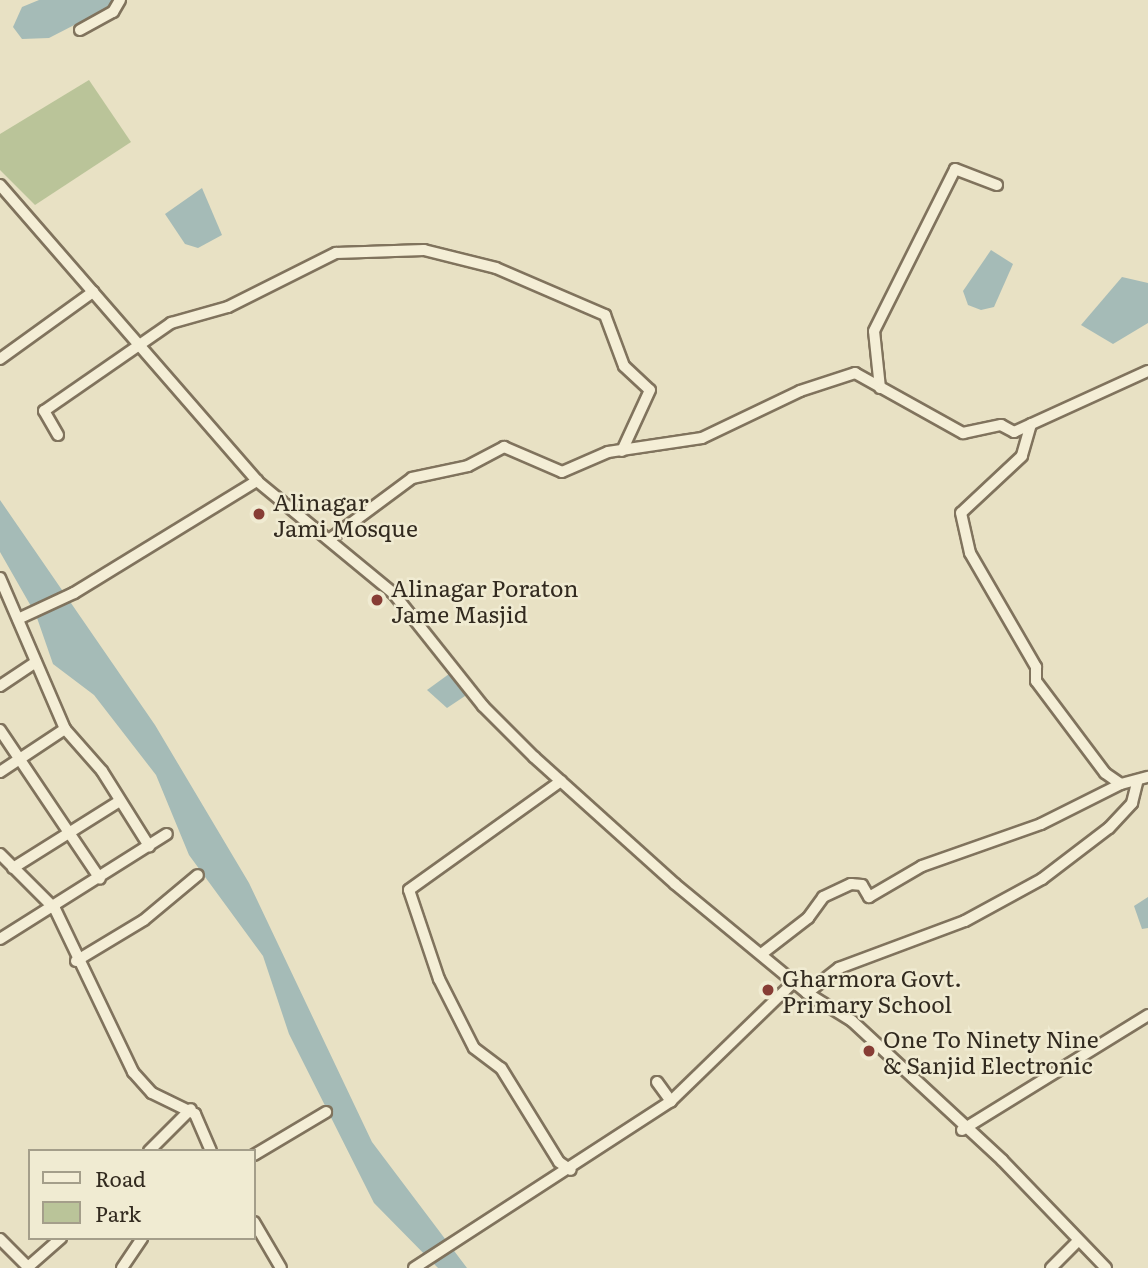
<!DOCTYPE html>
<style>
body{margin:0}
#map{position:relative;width:1148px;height:1268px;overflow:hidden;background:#e8e1c4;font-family:Literata,serif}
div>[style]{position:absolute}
.green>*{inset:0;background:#bac499}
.water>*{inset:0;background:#a5bbb7}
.roads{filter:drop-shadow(2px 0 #80735d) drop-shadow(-2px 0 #80735d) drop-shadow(0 2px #80735d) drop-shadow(0 -2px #80735d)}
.minor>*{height:10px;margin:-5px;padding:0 5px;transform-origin:5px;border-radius:5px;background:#f4eed6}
.dots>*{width:19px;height:19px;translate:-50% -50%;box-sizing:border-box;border:4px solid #f0ebd2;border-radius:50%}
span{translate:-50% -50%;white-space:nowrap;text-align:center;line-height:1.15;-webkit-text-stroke:5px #f0ebd2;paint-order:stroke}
.poi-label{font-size:23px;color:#322a1f}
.left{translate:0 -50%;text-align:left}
.legend{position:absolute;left:28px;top:1149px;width:228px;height:91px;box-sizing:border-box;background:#f0ebd2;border:2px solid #a49e8a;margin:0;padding:9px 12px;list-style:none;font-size:21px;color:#322a1f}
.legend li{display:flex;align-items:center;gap:14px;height:35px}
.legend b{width:35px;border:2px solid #a49e8a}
</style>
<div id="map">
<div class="green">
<i style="clip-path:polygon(89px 80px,131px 142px,35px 205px,0 170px,0 134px)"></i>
</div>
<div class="water">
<i style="clip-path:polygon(39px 0,117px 0,117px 3px,49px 38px,22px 39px,13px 27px,22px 7px)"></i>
<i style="clip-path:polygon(202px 188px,222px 235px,198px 248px,185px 244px,165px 214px)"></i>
<i style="clip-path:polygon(991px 250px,1013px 264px,994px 307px,981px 310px,968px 305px,963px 291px)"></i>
<i style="clip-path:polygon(1122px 277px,1148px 283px,1148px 323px,1113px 344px,1081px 325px)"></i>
<i style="clip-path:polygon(0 500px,155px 725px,249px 883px,372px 1142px,467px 1268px,438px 1268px,374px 1203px,289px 1034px,263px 956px,189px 855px,156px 775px,94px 695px,53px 664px,36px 615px,0 552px)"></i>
<i style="clip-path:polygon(449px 674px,468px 694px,447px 708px,427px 690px)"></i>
<i style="clip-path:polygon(1148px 897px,1148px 928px,1142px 929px,1134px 906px)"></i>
</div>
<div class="roads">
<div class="minor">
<i style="left:80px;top:30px;width:38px;rotate:-29deg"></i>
<i style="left:113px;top:12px;width:14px;rotate:-60deg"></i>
<i style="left:0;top:185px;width:392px;rotate:49deg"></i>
<i style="left:257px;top:481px;width:178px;rotate:39.5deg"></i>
<i style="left:394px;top:594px;width:143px;rotate:51.5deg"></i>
<i style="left:483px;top:706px;width:72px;rotate:45deg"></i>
<i style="left:534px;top:757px;width:190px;rotate:42deg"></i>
<i style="left:675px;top:884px;width:171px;rotate:39.5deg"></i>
<i style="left:807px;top:993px;width:53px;rotate:31.9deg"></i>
<i style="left:852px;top:1021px;width:205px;rotate:42.8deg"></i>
<i style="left:1002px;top:1160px;width:150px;rotate:46.1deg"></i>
<i style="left:0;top:359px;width:115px;rotate:-35.8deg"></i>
<i style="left:880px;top:388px;width:57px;rotate:-96deg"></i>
<i style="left:874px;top:331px;width:181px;rotate:-63.4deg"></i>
<i style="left:955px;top:169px;width:45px;rotate:20.9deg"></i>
<i style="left:1031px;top:424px;width:33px;rotate:106deg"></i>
<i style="left:1022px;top:456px;width:83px;rotate:136.9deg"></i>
<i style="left:961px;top:513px;width:41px;rotate:77.3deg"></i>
<i style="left:970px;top:553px;width:132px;rotate:59.9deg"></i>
<i style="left:1036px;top:667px;width:14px;rotate:90deg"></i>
<i style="left:1036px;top:681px;width:115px;rotate:53.1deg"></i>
<i style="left:1105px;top:773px;width:19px;rotate:35deg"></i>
<i style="left:1121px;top:784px;width:28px;rotate:-15deg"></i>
<i style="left:58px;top:435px;width:28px;rotate:-120deg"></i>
<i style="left:44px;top:411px;width:155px;rotate:-34.7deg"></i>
<i style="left:171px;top:323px;width:59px;rotate:-15.7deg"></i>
<i style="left:228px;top:307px;width:121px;rotate:-26.6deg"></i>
<i style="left:336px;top:253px;width:88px;rotate:-2deg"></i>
<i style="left:424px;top:250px;width:74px;rotate:14deg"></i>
<i style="left:496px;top:268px;width:119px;rotate:23.3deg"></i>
<i style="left:605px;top:315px;width:54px;rotate:69.6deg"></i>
<i style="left:624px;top:366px;width:35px;rotate:43deg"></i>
<i style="left:650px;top:390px;width:67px;rotate:114.7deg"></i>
<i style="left:330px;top:539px;width:102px;rotate:-36.6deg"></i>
<i style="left:412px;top:478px;width:57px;rotate:-12.1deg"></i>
<i style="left:468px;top:466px;width:41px;rotate:-27.8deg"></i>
<i style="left:504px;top:447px;width:63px;rotate:23.3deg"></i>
<i style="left:562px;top:472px;width:50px;rotate:-23.5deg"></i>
<i style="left:608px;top:452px;width:95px;rotate:-8.5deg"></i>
<i style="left:702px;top:438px;width:109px;rotate:-25.6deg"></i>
<i style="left:800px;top:391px;width:58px;rotate:-18.1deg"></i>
<i style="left:855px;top:373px;width:124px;rotate:29.1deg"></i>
<i style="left:963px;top:433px;width:39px;rotate:-12deg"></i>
<i style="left:1001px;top:425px;width:15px;rotate:28deg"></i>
<i style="left:1014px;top:432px;width:147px;rotate:-24.5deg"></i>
<i style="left:0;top:578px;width:164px;rotate:66.7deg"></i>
<i style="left:65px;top:729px;width:56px;rotate:48.6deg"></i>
<i style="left:102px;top:771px;width:89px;rotate:57.9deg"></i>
<i style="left:18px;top:619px;width:62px;rotate:-24.9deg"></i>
<i style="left:74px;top:593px;width:215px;rotate:-31.5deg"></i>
<i style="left:0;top:686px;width:43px;rotate:-33.7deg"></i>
<i style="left:0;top:730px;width:179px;rotate:56.1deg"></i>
<i style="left:0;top:772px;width:78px;rotate:-33.5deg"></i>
<i style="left:561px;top:781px;width:187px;rotate:144.4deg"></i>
<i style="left:409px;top:890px;width:94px;rotate:71.4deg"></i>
<i style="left:439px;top:979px;width:77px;rotate:63.1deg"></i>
<i style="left:474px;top:1048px;width:34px;rotate:37deg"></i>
<i style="left:501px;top:1068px;width:110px;rotate:58.3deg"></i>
<i style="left:559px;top:1162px;width:14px;rotate:34deg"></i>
<i style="left:0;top:854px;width:78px;rotate:45deg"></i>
<i style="left:55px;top:909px;width:181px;rotate:64.4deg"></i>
<i style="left:133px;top:1072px;width:28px;rotate:48deg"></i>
<i style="left:152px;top:1093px;width:48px;rotate:26deg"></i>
<i style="left:195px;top:1114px;width:40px;rotate:66.6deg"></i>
<i style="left:13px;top:868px;width:126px;rotate:-32.1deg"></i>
<i style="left:0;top:939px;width:197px;rotate:-32.2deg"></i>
<i style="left:764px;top:952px;width:56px;rotate:-37.7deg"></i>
<i style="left:808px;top:918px;width:26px;rotate:-54deg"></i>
<i style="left:823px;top:897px;width:31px;rotate:-25deg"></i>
<i style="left:851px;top:884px;width:11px;rotate:5deg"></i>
<i style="left:862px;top:885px;width:14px;rotate:60deg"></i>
<i style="left:869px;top:897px;width:61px;rotate:-30.3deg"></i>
<i style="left:922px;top:866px;width:126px;rotate:-19.4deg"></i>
<i style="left:1041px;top:824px;width:89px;rotate:-26.6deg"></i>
<i style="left:76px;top:961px;width:79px;rotate:-31.1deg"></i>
<i style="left:144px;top:920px;width:70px;rotate:-39.8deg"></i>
<i style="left:807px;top:993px;width:41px;rotate:-38deg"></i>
<i style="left:839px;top:968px;width:134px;rotate:-20.5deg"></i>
<i style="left:965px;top:921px;width:88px;rotate:-28.6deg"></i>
<i style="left:1042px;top:879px;width:84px;rotate:-37.3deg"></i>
<i style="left:1109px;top:828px;width:34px;rotate:-47deg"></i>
<i style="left:1132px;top:803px;width:21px;rotate:-76deg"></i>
<i style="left:657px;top:1082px;width:24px;rotate:54deg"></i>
<i style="left:962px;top:1130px;width:219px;rotate:-31.7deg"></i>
<i style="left:149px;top:1151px;width:59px;rotate:-45deg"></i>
<i style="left:254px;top:1155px;width:84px;rotate:-30.8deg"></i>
<i style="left:254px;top:1222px;width:53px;rotate:59.6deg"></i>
<i style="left:0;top:1239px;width:41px;rotate:45deg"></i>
<i style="left:28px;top:1267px;width:44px;rotate:-41.3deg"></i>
<i style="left:122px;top:1268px;width:36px;rotate:-56deg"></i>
<i style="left:414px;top:1268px;width:306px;rotate:-33deg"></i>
<i style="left:671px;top:1101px;width:171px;rotate:-44.1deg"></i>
<i style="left:1051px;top:1268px;width:37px;rotate:-45deg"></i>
</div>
</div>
<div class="dots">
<i style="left:259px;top:514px;background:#873d35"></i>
<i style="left:377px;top:600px;background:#873d35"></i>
<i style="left:768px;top:990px;background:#873d35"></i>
<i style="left:869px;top:1051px;background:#873d35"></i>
</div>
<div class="poi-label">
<span class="left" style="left:273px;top:514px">Alinagar<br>Jami Mosque</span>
<span class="left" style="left:391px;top:600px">Alinagar Poraton<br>Jame Masjid</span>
<span class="left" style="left:782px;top:990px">Gharmora Govt.<br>Primary School</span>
<span class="left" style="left:883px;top:1051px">One To Ninety Nine<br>&amp; Sanjid Electronic</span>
</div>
<ul class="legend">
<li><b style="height:9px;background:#f4eed6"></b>Road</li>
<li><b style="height:19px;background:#bac499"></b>Park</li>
</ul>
</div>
